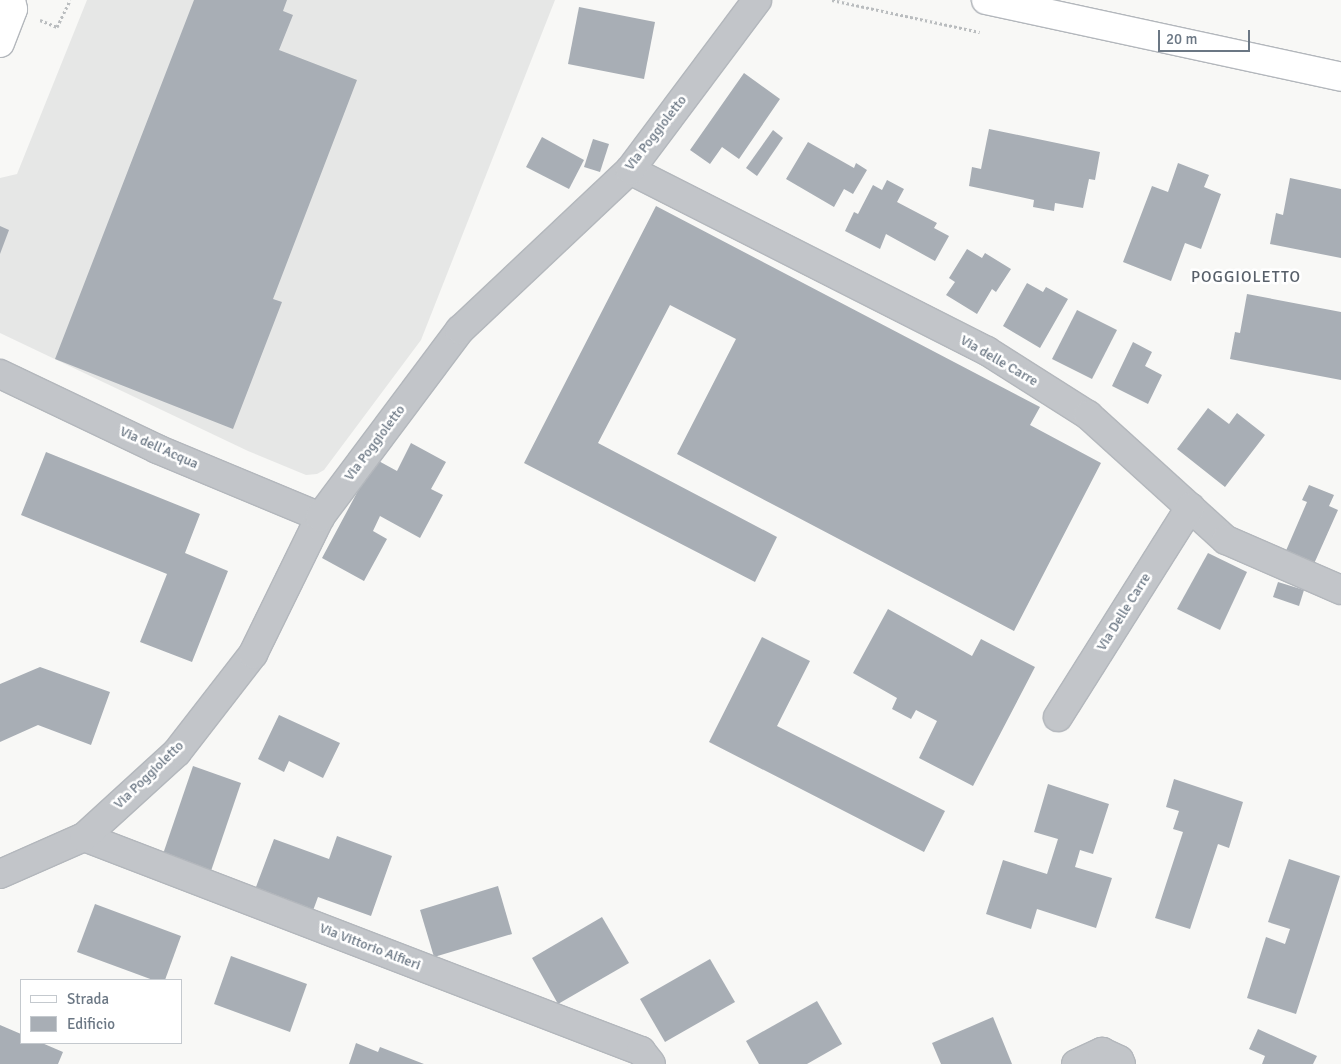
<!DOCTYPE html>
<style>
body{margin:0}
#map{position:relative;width:1341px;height:1064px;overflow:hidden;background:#f8f8f6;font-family:Signika,sans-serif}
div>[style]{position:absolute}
.built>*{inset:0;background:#e6e7e6}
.building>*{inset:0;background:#a8aeb5}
.path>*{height:3px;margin-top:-1.5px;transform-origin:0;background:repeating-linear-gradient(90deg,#babdbf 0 2.5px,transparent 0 5px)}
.roads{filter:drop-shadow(1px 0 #b3b7bc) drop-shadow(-1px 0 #b3b7bc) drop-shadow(0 1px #b3b7bc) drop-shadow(0 -1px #b3b7bc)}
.minor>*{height:28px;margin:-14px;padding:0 14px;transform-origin:14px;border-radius:14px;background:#c2c5c9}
.secondary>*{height:28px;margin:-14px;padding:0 14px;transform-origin:14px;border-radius:14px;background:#fff}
span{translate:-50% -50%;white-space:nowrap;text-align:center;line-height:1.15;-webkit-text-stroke:5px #fff;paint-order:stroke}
.street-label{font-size:14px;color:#6b7784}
.quarter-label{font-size:16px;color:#58606a;letter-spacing:1px}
.legend{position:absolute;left:20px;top:979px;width:162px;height:65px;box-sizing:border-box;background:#fff;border:1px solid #c4c9ce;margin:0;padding:6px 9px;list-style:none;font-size:15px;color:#6b7784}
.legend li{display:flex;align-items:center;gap:10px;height:25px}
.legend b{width:25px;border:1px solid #c4c9ce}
.scale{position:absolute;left:1158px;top:30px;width:92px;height:22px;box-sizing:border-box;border:2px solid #6b7784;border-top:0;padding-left:6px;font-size:15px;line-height:18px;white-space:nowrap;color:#6b7784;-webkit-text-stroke:4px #fff;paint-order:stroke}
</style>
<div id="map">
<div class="built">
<i style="clip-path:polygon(87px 0,555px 0,421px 340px,324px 470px,317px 474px,306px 475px,248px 451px,0 333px,0 178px,17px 174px)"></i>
</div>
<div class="building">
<i style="clip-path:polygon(194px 0,287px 0,283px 11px,293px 15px,279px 50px,357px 80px,273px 299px,282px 302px,233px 429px,55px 359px)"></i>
<i style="clip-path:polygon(579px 7px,655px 22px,644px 79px,568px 64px)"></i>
<i style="clip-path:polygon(744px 73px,780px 99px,739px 159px,722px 147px,710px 164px,690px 150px)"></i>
<i style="clip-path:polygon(989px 129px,1100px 152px,1095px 180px,1089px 179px,1083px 208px,1055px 203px,1054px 211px,1033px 207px,1034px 200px,969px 186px,972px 167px,981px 169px)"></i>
<i style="clip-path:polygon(773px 130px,783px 138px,757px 176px,746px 168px)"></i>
<i style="clip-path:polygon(542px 137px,584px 160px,569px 189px,526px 167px)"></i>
<i style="clip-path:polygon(593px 139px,609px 144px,600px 172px,584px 167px)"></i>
<i style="clip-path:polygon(808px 142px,854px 168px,856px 163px,867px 170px,853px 194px,844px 189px,834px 207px,786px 179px)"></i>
<i style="clip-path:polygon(1178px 163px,1209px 175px,1204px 187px,1221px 194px,1201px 249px,1185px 243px,1171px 281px,1123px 262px,1152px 186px,1168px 192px)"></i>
<i style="clip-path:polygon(1290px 178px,1341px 189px,1341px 258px,1270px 244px,1276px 213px,1283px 215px)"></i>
<i style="clip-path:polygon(887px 180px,904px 189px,897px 202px,937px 223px,934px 228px,949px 236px,935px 261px,886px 234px,880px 249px,845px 231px,854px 212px,858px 214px,873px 185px,882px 190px)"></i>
<i style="clip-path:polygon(656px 206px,1040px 407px,1030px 425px,1101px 463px,1014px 631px,677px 454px,736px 339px,670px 305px,598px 443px,777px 537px,755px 582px,524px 463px)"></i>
<i style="clip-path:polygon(0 226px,9px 230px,0 254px)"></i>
<i style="clip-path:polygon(967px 249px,982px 258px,985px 253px,1011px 269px,996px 292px,992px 289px,977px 314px,946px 295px,955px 282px,949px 278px)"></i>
<i style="clip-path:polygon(1027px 283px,1043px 292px,1046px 287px,1068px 299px,1040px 348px,1003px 326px)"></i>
<i style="clip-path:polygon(1247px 294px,1341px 312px,1341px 380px,1230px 359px,1235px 332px,1240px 333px)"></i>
<i style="clip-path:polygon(1077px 310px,1117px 330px,1092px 379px,1052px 359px)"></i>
<i style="clip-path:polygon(1133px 342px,1152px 352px,1145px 366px,1162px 375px,1148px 404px,1112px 386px)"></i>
<i style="clip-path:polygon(1208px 408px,1229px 424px,1237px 413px,1265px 435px,1225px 487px,1177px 449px)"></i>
<i style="clip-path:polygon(411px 443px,446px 462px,431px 489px,443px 495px,420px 538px,380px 516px,373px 531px,387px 539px,364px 581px,322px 558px,375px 459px,397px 471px)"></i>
<i style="clip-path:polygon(46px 452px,200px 514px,185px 553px,228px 571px,192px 662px,140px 642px,167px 574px,21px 515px)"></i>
<i style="clip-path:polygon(1309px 485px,1334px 495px,1329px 506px,1338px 510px,1313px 566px,1285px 553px,1307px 502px,1302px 500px)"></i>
<i style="clip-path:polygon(1208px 553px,1247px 572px,1220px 630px,1177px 609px)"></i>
<i style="clip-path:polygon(1278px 582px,1304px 590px,1299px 606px,1273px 597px)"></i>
<i style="clip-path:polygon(888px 609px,972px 656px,981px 639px,1035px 667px,973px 786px,919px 758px,937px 721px,916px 710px,911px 719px,892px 709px,897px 698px,853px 673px)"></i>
<i style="clip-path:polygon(762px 637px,810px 661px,777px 726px,945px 811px,924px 852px,709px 742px)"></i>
<i style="clip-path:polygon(40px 667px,110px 692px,91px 745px,38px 725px,0 742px,0 684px)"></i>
<i style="clip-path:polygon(279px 715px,340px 743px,323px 778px,289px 761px,284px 772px,258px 759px)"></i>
<i style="clip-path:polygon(193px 766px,241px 783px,211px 871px,163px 854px)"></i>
<i style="clip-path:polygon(1174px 779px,1243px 802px,1229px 848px,1218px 844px,1190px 929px,1155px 918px,1183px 832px,1173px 829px,1179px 811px,1166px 807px)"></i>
<i style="clip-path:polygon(1048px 784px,1109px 804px,1093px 854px,1080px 850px,1075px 867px,1112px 878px,1096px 928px,1037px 909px,1031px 929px,986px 914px,1003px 860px,1047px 874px,1058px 839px,1034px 832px)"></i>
<i style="clip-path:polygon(337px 836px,392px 856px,371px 916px,318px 897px,311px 916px,253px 895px,274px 839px,329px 859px)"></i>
<i style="clip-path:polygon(1289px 859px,1340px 876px,1296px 1014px,1247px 998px,1266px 937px,1285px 944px,1290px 929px,1268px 922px)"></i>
<i style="clip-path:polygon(498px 886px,512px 934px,434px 957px,420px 910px)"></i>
<i style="clip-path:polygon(95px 904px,181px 936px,165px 980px,153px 980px,77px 952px)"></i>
<i style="clip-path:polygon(602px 917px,629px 963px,558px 1004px,532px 958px)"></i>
<i style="clip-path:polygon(231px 956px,307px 984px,290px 1032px,214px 1004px)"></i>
<i style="clip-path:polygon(710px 959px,735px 1002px,665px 1042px,640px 999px)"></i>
<i style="clip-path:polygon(817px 1001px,842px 1044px,807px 1064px,759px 1064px,746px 1041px)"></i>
<i style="clip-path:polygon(993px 1017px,1012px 1064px,941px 1064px,932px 1043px)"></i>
<i style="clip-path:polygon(0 1025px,21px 1034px,21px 1043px,42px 1043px,63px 1052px,58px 1064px,0 1064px)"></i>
<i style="clip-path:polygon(1258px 1029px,1317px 1056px,1313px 1064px,1262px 1064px,1265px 1056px,1249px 1049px)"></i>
<i style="clip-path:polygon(356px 1043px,378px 1052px,380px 1047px,424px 1064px,349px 1064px)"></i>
</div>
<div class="path">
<i style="left:832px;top:0;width:151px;rotate:12.2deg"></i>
<i style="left:40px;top:20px;width:18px;rotate:22deg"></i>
<i style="left:57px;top:27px;width:30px;rotate:-64deg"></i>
</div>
<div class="roads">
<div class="minor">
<i style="left:630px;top:170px;width:400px;rotate:26.9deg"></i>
<i style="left:987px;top:351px;width:120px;rotate:32.4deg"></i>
<i style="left:1088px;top:415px;width:186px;rotate:42.2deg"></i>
<i style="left:1226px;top:540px;width:125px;rotate:23.5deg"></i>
<i style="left:0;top:374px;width:174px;rotate:25.5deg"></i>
<i style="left:157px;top:449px;width:177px;rotate:22.6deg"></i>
<i style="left:1058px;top:717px;width:248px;rotate:-57.8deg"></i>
<i style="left:84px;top:837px;width:597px;rotate:21.02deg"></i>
<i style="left:641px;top:1051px;width:16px;rotate:52deg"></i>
<i style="left:0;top:874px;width:92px;rotate:-23.8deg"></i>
<i style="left:84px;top:837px;width:126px;rotate:-42.4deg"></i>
<i style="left:177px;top:752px;width:124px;rotate:-52.2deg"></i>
<i style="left:253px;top:654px;width:153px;rotate:-63.9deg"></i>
<i style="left:320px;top:517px;width:234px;rotate:-53.2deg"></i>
<i style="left:460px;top:330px;width:233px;rotate:-43.3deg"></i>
<i style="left:630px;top:170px;width:212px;rotate:-53.2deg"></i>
<i style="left:1076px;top:1064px;width:29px;rotate:-25deg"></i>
<i style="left:1102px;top:1052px;width:19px;rotate:25deg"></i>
<i style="left:1119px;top:1060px;width:4px;rotate:63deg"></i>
</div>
<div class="secondary">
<i style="left:986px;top:0;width:363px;rotate:12.2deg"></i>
<i style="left:0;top:43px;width:36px;rotate:-69deg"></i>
<i style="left:13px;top:9px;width:9px;rotate:-103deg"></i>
</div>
</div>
<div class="street-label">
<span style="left:656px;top:133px;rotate:-52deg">Via Poggioletto</span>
<span style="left:999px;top:361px;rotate:30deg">Via delle Carre</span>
<span style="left:375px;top:443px;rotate:-53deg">Via Poggioletto</span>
<span style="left:159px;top:448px;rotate:24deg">Via dell'Acqua</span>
<span style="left:1124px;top:612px;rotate:-58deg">Via Delle Carre</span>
<span style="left:149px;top:775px;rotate:-44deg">Via Poggioletto</span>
<span style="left:370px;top:947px;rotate:21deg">Via Vittorio Alfieri</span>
</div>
<div class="quarter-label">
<span style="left:1246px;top:277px">POGGIOLETTO</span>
</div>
<ul class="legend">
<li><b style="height:6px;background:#fff"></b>Strada</li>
<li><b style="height:14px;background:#a8aeb5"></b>Edificio</li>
</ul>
<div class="scale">20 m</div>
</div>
